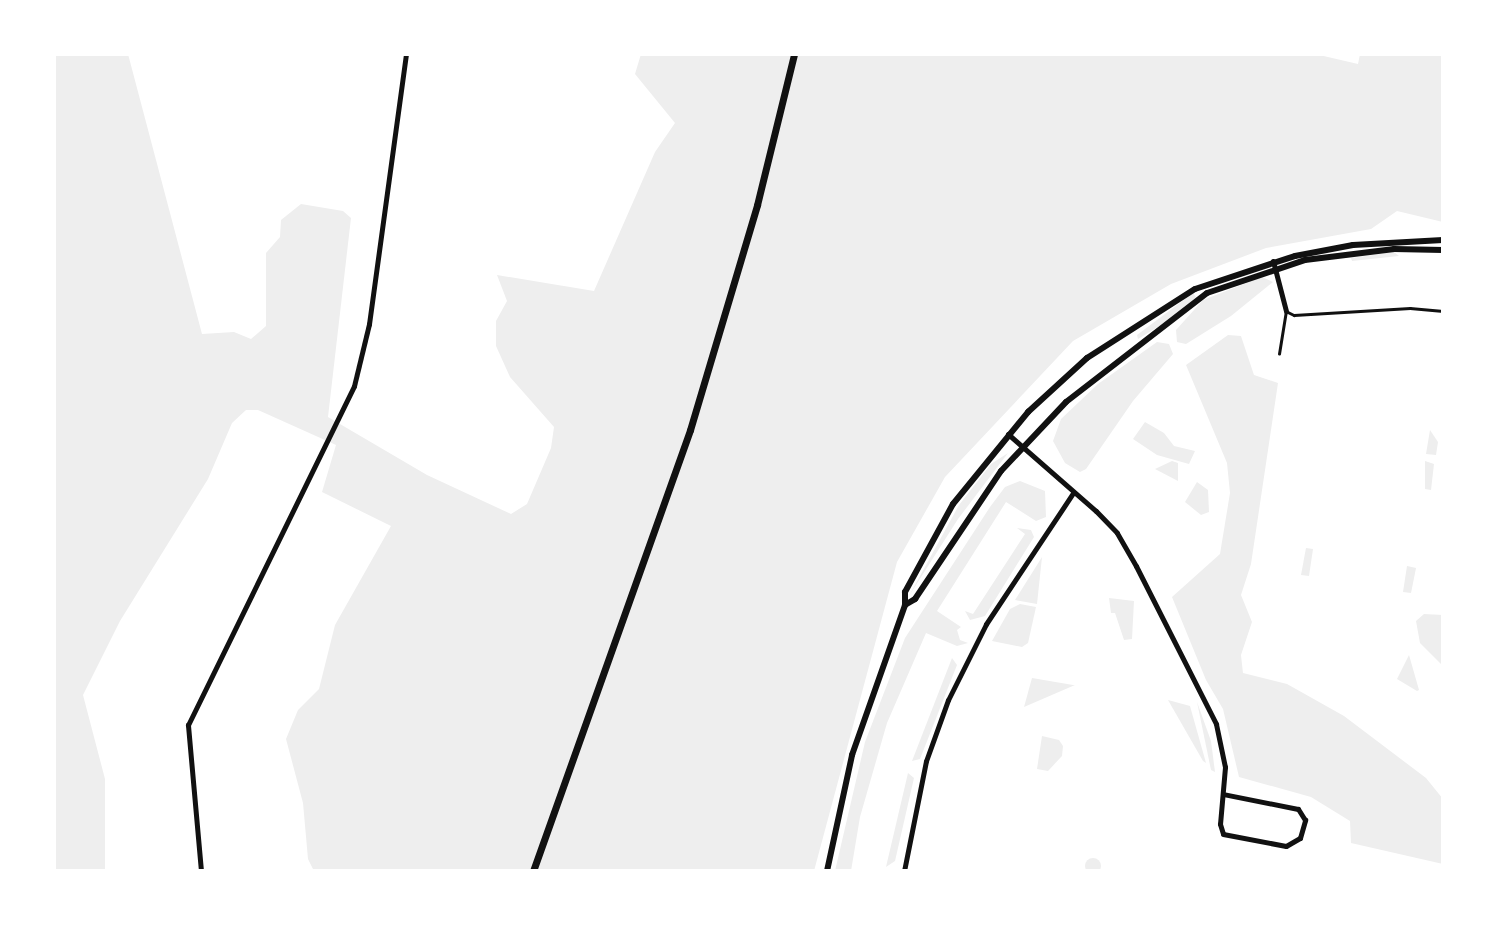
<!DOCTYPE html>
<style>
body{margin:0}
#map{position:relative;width:1497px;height:925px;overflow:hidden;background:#fff;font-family:Signika,sans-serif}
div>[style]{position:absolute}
.green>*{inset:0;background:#eee}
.round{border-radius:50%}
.service>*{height:2.5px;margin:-1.25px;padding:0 1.25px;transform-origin:1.25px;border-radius:1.25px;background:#111}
.minor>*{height:5px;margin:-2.5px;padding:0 2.5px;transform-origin:2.5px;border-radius:2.5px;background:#111}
.tertiary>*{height:6px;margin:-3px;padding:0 3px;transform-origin:3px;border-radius:3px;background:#111}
.secondary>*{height:7px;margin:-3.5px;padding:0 3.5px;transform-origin:3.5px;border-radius:3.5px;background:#111}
span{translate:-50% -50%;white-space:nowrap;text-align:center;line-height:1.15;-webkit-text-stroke:7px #fff;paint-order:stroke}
.frame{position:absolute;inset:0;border:56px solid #fff;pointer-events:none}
</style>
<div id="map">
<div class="green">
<i style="clip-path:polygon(54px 54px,128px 54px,202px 334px,234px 332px,251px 339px,266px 326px,266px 253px,280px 237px,281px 220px,301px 204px,343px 211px,351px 218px,328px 417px,427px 475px,511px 514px,527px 504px,551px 448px,554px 427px,510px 377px,496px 346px,496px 321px,507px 301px,497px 275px,594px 291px,655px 152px,675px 123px,635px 74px,641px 54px,1315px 54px,1358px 64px,1360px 54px,1443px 54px,1443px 222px,1397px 211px,1371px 229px,1266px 248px,1171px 284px,1073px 341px,945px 477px,897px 562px,814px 871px,314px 871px,308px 859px,303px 803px,286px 739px,298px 710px,319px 689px,335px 625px,391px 526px,322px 492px,336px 445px,258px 410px,246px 410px,232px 423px,208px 479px,120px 621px,83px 695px,105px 779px,105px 871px,54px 871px)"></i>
<i style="clip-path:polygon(1394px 252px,1399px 256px,1352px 261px,1351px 258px)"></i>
<i style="clip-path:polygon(1262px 277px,1273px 282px,1231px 316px,1186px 344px,1177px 342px,1176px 330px,1203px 300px)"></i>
<i style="clip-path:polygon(1193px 293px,1196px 297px,1179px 314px,1138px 339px,1137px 335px)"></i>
<i style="clip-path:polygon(1228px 335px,1241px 336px,1254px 375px,1278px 383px,1251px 564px,1241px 595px,1252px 622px,1241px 655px,1243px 673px,1287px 684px,1344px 716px,1426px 778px,1443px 799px,1443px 864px,1351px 843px,1350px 821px,1311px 797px,1239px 777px,1223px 709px,1206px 680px,1172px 597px,1220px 554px,1230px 493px,1227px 463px,1186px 365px)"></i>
<i style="clip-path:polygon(1157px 342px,1169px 344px,1173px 354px,1133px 401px,1086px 469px,1080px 472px,1065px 463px,1053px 441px,1061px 419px,1098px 384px)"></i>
<i style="clip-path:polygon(1145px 422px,1164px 433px,1174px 446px,1195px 451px,1189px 464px,1157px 455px,1133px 439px)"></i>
<i style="clip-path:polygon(1430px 430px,1438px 442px,1436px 455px,1426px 454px)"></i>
<i style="clip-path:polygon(1008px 453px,958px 519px,909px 596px,959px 505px,991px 464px)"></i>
<i style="clip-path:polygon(1172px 461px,1178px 463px,1178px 481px,1155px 469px)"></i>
<i style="clip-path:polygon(1425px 461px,1434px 464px,1431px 490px,1425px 489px)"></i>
<i style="clip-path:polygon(1020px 481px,1045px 491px,1046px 517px,1036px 521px,1006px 502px,937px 611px,961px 627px,957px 630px,960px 640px,968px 643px,957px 646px,926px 633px,887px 723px,860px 817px,851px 871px,835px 871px,865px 742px,905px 638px,990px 507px,1005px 487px)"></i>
<i style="clip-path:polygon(1197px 482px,1208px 490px,1209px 512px,1201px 515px,1185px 502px)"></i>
<i style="clip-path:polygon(1017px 528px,1031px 530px,1034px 537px,985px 616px,970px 620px,965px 611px,973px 614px,1025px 534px)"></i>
<i style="clip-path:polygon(1306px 548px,1313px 549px,1309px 576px,1301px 575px)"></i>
<i style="clip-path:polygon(1042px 557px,1037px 604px,1015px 600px)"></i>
<i style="clip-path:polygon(1407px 566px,1416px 568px,1411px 593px,1403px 592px)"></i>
<i style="clip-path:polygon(1109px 598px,1134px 601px,1132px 639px,1124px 640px,1115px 613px,1111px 613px)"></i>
<i style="clip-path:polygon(1020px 604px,1036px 607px,1028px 643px,1022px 647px,992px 641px,1010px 609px)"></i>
<i style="clip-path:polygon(1424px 614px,1443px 615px,1443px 666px,1420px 643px,1416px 621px)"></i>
<i style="clip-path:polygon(1409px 655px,1419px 690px,1417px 691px,1397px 679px)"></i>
<i style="clip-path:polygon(952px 658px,957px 665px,920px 759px,912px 761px)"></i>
<i style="clip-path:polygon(1032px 678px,1073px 685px,1075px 685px,1024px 707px)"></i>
<i style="clip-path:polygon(1168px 700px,1190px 706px,1206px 763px,1203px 761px)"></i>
<i style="clip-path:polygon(1197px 702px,1211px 741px,1215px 772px,1211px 770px)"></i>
<i style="clip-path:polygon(1042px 736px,1059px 740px,1063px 746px,1062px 756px,1048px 771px,1037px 769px)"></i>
<i style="clip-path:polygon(908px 773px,914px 778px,895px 861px,886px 867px)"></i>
<i class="round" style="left:1085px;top:858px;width:16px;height:16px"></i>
</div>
<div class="service">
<i style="left:1279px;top:354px;width:44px;rotate:-80.8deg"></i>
<i style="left:1286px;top:311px;width:9px;rotate:27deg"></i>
<i style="left:1294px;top:315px;width:116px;rotate:-3.5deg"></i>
<i style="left:1410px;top:308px;width:33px;rotate:5deg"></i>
</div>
<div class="minor">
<i style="left:1273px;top:261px;width:52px;rotate:75.4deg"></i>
<i style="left:1008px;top:434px;width:117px;rotate:41.2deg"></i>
<i style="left:1096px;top:511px;width:30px;rotate:46deg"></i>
<i style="left:1117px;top:533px;width:38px;rotate:60deg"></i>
<i style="left:1136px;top:566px;width:177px;rotate:63.1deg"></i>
<i style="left:1216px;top:724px;width:44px;rotate:78.2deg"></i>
<i style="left:1225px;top:767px;width:57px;rotate:95deg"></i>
<i style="left:1220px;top:824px;width:10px;rotate:73deg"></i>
<i style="left:1223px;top:834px;width:64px;rotate:10.8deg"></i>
<i style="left:1286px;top:846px;width:16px;rotate:-30deg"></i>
<i style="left:1300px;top:838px;width:19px;rotate:-74deg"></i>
<i style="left:1305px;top:820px;width:13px;rotate:-122deg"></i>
<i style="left:1298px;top:809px;width:76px;rotate:-168.7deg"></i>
<i style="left:201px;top:871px;width:147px;rotate:-95.1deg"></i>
<i style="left:188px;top:725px;width:377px;rotate:-63.9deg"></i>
<i style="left:354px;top:386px;width:64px;rotate:-76.4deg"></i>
<i style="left:369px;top:324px;width:273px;rotate:-82.2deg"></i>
<i style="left:904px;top:871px;width:112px;rotate:-78.7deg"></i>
<i style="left:926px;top:761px;width:65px;rotate:-70.2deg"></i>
<i style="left:948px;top:700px;width:85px;rotate:-63.4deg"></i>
<i style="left:986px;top:624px;width:157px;rotate:-56.4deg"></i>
</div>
<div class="tertiary">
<i style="left:905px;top:605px;width:12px;rotate:-31deg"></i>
<i style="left:915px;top:599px;width:154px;rotate:-56.1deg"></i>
<i style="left:1001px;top:471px;width:95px;rotate:-46.7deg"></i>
<i style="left:1066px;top:402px;width:178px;rotate:-37.7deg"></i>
<i style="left:1207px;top:293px;width:103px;rotate:-18.6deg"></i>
<i style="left:1305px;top:260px;width:90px;rotate:-7deg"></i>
<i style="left:1394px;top:249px;width:49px;rotate:1.2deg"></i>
<i style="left:827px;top:871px;width:119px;rotate:-77.8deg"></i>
<i style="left:852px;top:755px;width:159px;rotate:-70.5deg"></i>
<i style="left:905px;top:605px;width:13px;rotate:-90deg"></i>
<i style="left:905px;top:592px;width:100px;rotate:-61.4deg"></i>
<i style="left:953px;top:504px;width:119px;rotate:-50.8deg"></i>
<i style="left:1028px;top:412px;width:80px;rotate:-42.5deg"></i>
<i style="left:1087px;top:358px;width:128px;rotate:-32.6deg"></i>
<i style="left:1195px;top:289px;width:105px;rotate:-18.3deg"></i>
<i style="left:1295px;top:256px;width:59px;rotate:-10.7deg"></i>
<i style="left:1353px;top:245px;width:90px;rotate:-3.2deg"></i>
</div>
<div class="secondary">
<i style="left:533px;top:871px;width:468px;rotate:-70.4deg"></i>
<i style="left:690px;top:430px;width:235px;rotate:-73.4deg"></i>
<i style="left:757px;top:205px;width:155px;rotate:-76.2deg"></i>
</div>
<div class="frame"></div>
</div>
